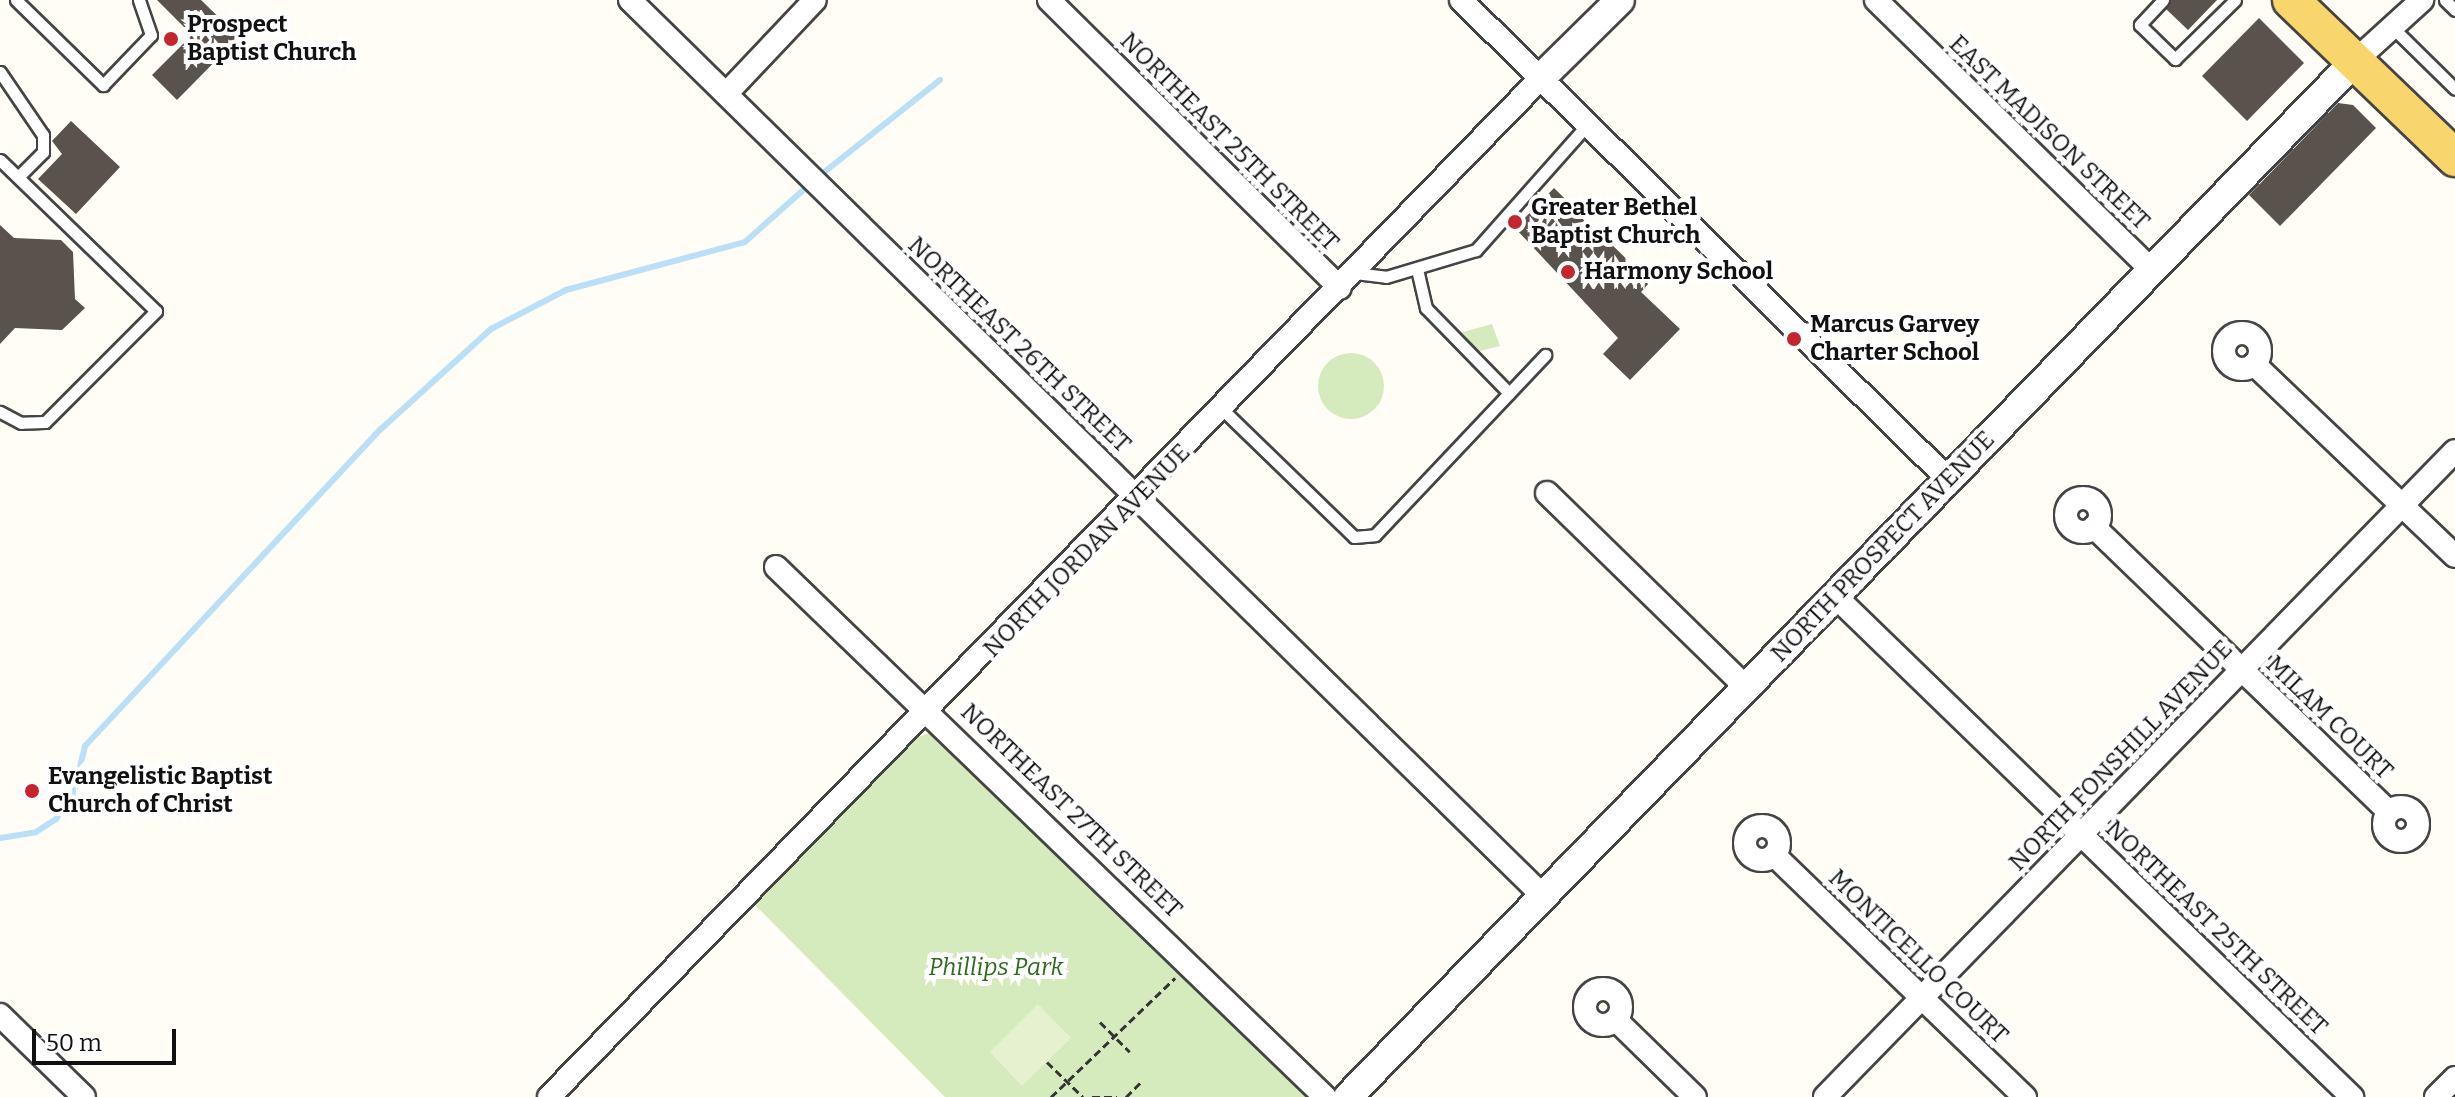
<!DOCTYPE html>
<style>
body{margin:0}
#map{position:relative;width:2455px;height:1097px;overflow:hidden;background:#fffdf5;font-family:Bitter,serif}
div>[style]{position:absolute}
.green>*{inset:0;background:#d5ebbd}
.round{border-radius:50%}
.pitch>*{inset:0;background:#e6f2cf}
.stream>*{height:6px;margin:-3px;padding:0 3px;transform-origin:3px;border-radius:3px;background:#b9e0f7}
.building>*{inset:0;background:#5a524d}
.path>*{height:3px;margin-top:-1.5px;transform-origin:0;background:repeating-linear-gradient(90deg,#333 0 8px,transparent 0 12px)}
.roads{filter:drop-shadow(2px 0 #444) drop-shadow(-2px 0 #444) drop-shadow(0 2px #444) drop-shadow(0 -2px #444)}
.service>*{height:11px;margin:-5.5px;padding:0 5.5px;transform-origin:5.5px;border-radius:5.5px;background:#fff}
.minor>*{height:22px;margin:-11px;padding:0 11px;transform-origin:11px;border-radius:11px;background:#fff}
.minor>.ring{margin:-11px;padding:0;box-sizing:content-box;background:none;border:22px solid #fff;border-radius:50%}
.tertiary>*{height:28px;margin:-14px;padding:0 14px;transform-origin:14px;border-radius:14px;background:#fff}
.primary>*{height:36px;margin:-18px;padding:0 18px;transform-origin:18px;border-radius:18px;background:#f9d66b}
.dots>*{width:22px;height:22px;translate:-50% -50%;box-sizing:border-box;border:4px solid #fff;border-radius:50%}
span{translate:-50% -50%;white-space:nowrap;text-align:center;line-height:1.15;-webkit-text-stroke:8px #fff;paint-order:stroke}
.poi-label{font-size:24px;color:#111;font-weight:700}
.left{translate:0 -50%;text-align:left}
.street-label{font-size:24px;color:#111}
.park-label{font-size:24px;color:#2f6b1f;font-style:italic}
.scale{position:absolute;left:32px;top:1029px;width:144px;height:36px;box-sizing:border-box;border:4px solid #111;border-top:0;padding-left:10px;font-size:24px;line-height:28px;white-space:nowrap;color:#111;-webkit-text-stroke:6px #fff;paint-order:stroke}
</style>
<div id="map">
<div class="green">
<i style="clip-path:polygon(1492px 324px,1500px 346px,1468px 354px,1460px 333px)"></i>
<i class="round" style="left:1318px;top:353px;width:66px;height:66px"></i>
<i style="clip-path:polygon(929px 733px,943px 736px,1309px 1097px,945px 1097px,755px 905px,915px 738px)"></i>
</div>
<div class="pitch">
<i style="clip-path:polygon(1038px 1004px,1071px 1038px,1022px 1086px,990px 1052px)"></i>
</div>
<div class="stream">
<i style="left:818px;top:177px;width:156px;rotate:-38.5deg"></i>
<i style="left:0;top:838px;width:36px;rotate:-9deg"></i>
<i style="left:36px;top:832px;width:24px;rotate:-33deg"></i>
<i style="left:56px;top:819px;width:29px;rotate:-54deg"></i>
<i style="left:73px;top:796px;width:51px;rotate:-76.5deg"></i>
<i style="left:85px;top:746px;width:434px;rotate:-47deg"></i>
<i style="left:381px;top:429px;width:149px;rotate:-42.3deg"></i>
<i style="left:491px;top:329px;width:85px;rotate:-27.5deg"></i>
<i style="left:566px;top:290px;width:185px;rotate:-15deg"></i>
<i style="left:745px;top:242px;width:86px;rotate:-41.7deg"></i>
</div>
<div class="building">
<i style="clip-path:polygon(157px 0,201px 0,239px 37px,177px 100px,152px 75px,192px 35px)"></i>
<i style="clip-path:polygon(2171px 0,2217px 0,2188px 30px,2166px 9px)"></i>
<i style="clip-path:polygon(2259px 18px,2304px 63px,2247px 121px,2202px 76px)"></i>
<i style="clip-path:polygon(2338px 103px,2353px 105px,2376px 128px,2280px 226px,2249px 195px)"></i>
<i style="clip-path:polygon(71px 121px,120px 167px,76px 214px,38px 179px,62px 154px,52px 141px)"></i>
<i style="clip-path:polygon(1554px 188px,1650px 282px,1641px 292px,1680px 329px,1630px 380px,1603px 354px,1618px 338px,1515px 228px)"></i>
<i style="clip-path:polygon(0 225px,14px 238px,61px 240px,73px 252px,75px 299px,85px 308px,62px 330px,15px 328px,0 344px)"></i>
</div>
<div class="path">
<i style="left:1100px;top:1022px;width:42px;rotate:45deg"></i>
<i style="left:1047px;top:1062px;width:50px;rotate:44.2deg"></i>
<i style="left:1051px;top:1097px;width:172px;rotate:-43.8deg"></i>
<i style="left:1092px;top:1097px;width:25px"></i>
<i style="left:1126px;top:1097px;width:23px;rotate:-45deg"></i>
</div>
<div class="roads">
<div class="service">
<i style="left:16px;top:0;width:122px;rotate:44.3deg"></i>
<i style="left:103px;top:85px;width:69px;rotate:-46.2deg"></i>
<i style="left:151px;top:35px;width:37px;rotate:-109deg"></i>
<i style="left:2163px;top:0;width:34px;rotate:133deg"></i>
<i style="left:2140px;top:25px;width:49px;rotate:44.2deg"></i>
<i style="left:2175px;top:59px;width:84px;rotate:-44.5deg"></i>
<i style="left:2445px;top:0;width:14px;rotate:45deg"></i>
<i style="left:2392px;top:27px;width:88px;rotate:44.5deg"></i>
<i style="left:0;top:72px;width:76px;rotate:55.7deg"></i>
<i style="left:43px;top:135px;width:17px;rotate:90deg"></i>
<i style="left:43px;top:152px;width:35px;rotate:135deg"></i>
<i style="left:0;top:160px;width:217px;rotate:44.1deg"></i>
<i style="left:156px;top:311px;width:157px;rotate:135deg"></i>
<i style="left:45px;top:422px;width:24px;rotate:178deg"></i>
<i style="left:21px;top:423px;width:24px;rotate:-152deg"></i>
<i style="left:1417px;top:269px;width:40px;rotate:77deg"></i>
<i style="left:1426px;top:308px;width:119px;rotate:45.7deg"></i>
<i style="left:1355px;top:273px;width:31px;rotate:7deg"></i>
<i style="left:1386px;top:277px;width:94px;rotate:-16.7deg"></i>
<i style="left:1476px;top:250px;width:167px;rotate:-48.4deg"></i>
<i style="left:1223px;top:410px;width:182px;rotate:44.1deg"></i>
<i style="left:1354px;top:537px;width:21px;rotate:-5deg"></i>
<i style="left:1375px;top:535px;width:248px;rotate:-46.6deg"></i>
</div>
<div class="minor">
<i style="left:630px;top:0;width:1279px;rotate:44.46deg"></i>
<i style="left:1049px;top:0;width:409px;rotate:44.7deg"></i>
<i style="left:1461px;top:0;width:685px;rotate:44.53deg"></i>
<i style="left:1876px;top:0;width:386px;rotate:44.4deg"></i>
<i style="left:2355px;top:61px;width:91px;rotate:-42.3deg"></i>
<i style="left:726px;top:94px;width:129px;rotate:-46.6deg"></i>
<i class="ring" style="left:2224px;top:333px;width:14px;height:14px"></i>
<i style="left:2254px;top:364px;width:278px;rotate:43.7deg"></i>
<i style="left:1547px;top:493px;width:279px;rotate:44.3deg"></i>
<i class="ring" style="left:2066px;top:498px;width:12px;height:12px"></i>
<i style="left:2094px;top:527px;width:410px;rotate:44deg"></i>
<i style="left:776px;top:567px;width:763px;rotate:43.99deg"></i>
<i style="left:1836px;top:597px;width:719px;rotate:44.1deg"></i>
<i class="ring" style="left:2384px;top:807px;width:12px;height:12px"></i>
<i class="ring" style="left:1745px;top:826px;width:12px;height:12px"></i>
<i style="left:1774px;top:855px;width:349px;rotate:44deg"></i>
<i class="ring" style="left:1585px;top:989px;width:14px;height:14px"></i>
<i style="left:0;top:1015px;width:117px;rotate:44.3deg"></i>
<i style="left:1616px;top:1020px;width:110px;rotate:44.3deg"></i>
<i style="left:549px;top:1097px;width:1421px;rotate:-45.77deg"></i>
<i style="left:1825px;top:1097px;width:902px;rotate:-45.72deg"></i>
<i style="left:2436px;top:1097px;width:27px;rotate:-45deg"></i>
</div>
<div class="tertiary">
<i style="left:1540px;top:79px;width:112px;rotate:-44.6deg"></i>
<i style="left:1348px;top:1097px;width:1445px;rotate:-45.81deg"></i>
</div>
<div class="primary">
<i style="left:2291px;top:0;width:228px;rotate:43.9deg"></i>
</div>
</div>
<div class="dots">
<i style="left:171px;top:39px;background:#c4262e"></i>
<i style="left:1515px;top:222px;background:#c4262e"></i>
<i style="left:1568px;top:272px;background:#c4262e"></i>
<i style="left:1794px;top:339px;background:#c4262e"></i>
<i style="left:32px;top:791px;background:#c4262e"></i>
</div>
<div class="poi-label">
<span class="left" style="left:187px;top:39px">Prospect<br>Baptist Church</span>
<span class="left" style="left:1531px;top:222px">Greater Bethel<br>Baptist Church</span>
<span class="left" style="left:1584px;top:272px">Harmony School</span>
<span class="left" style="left:1810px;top:339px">Marcus Garvey<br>Charter School</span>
<span class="left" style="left:48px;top:791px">Evangelistic Baptist<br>Church of Christ</span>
</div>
<div class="street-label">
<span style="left:2049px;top:133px;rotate:44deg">EAST MADISON STREET</span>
<span style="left:1229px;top:142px;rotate:45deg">NORTHEAST 25TH STREET</span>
<span style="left:1019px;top:345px;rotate:44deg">NORTHEAST 26TH STREET</span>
<span style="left:1883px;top:547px;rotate:-46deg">NORTH PROSPECT AVENUE</span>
<span style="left:1087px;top:551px;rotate:-46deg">NORTH JORDAN AVENUE</span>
<span style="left:2329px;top:718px;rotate:44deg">MILAM COURT</span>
<span style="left:2121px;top:756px;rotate:-46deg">NORTH FONSHILL AVENUE</span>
<span style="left:1071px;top:811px;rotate:44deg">NORTHEAST 27TH STREET</span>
<span style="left:2216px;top:928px;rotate:44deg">NORTHEAST 25TH STREET</span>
<span style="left:1918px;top:957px;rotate:44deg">MONTICELLO COURT</span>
</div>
<div class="park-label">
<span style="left:996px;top:968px">Phillips Park</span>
</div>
<div class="scale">50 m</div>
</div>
